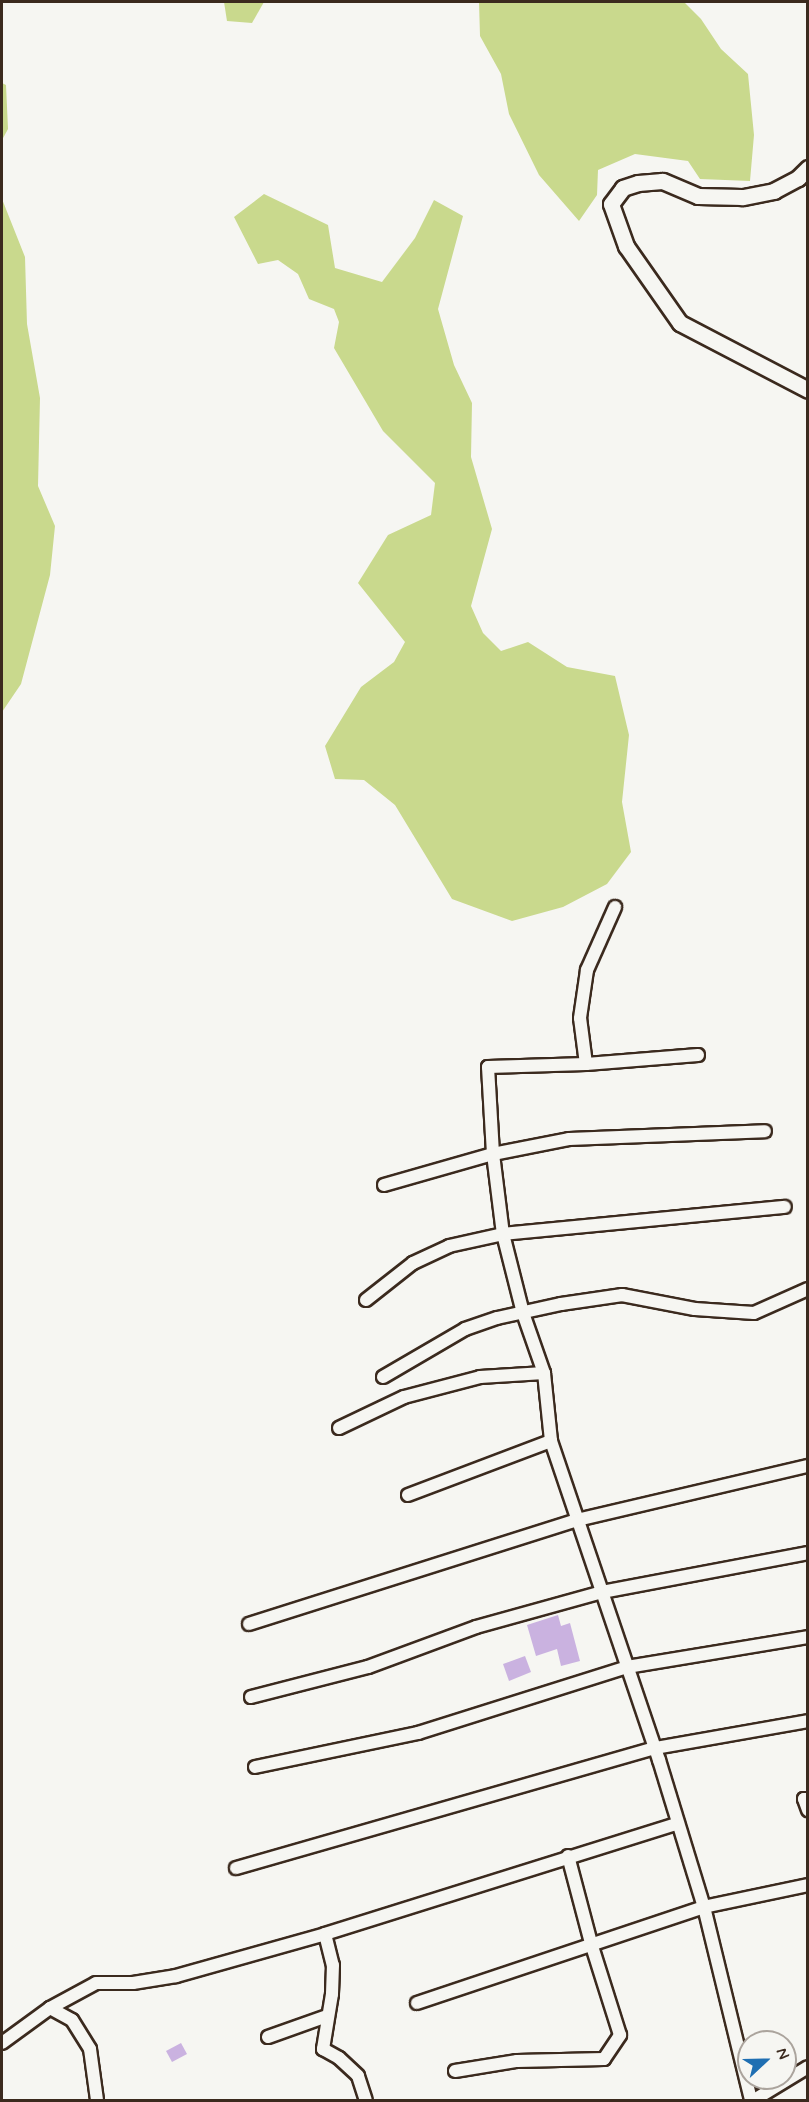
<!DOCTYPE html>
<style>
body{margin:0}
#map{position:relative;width:809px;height:2102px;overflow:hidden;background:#f6f6f2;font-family:Mynerve,sans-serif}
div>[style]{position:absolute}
.green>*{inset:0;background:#c9d98d}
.building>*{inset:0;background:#cab2e0}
.roads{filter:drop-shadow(2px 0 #3b2a1e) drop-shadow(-2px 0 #3b2a1e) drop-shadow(0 2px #3b2a1e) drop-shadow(0 -2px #3b2a1e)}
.minor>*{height:12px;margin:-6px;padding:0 6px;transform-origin:6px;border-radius:6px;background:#f6f6f2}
.tertiary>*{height:15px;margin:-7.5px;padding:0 7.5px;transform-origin:7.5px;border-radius:7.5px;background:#f6f6f2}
span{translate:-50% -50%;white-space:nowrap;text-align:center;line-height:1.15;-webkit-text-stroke:5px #f6f6f2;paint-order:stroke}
.frame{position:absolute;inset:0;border:3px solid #3b2a1e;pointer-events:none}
.north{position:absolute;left:737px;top:2030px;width:60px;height:60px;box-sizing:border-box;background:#f6f6f2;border:2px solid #aba49d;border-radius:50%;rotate:68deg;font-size:16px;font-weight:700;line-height:24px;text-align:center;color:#3b2a1e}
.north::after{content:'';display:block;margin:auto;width:21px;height:27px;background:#1f6fb2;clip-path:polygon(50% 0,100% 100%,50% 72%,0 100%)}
</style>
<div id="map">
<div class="green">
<i style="clip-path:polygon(224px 2px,264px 2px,252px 23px,227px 21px)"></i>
<i style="clip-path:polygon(479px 2px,684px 2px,701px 19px,721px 49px,748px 74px,754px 135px,750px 181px,700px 179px,688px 161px,635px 154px,598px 170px,597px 195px,579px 221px,539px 175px,509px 114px,501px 74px,480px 36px)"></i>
<i style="clip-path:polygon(2px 83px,6px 85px,8px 129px,2px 140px)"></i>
<i style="clip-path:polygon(264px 194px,328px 225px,335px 268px,382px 282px,415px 238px,434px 200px,463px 216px,438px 309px,454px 365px,472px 403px,471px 457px,492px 529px,471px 606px,483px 633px,501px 651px,528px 642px,567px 667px,615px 676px,629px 735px,622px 802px,631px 852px,607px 884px,563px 907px,512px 921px,452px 899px,395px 805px,364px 780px,335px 779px,325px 746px,361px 687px,394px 662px,405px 642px,358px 583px,388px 535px,431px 515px,435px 483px,383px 431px,334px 348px,339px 322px,334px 309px,309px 299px,298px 274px,278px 260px,258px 264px,234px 217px)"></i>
<i style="clip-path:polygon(2px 199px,25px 257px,27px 324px,40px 398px,38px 486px,55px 526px,50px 575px,21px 684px,2px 712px)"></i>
</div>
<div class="building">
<i style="clip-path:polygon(558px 1615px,561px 1626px,570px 1623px,580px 1661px,561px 1666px,557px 1649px,536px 1656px,527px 1625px)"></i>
<i style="clip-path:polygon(525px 1656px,531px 1672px,509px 1681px,503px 1664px)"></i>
<i style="clip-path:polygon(181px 2043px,187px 2054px,172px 2062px,166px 2051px)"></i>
</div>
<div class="roads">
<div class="minor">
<i style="left:698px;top:1055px;width:112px;rotate:175.4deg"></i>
<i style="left:586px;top:1064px;width:98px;rotate:178.2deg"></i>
<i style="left:488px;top:1067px;width:87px;rotate:86.7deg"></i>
<i style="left:493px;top:1154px;width:81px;rotate:82.9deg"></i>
<i style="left:503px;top:1234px;width:81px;rotate:75.8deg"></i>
<i style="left:523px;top:1313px;width:64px;rotate:70.7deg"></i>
<i style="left:544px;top:1373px;width:68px;rotate:84.1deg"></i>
<i style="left:551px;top:1441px;width:337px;rotate:71.3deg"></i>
<i style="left:659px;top:1760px;width:154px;rotate:73deg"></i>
<i style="left:704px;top:1907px;width:199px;rotate:76.3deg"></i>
<i style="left:586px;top:1064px;width:46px;rotate:-97.4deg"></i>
<i style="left:580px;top:1018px;width:49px;rotate:-81.7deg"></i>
<i style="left:587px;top:970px;width:69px;rotate:-66deg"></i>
<i style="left:384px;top:1185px;width:113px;rotate:-15.9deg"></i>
<i style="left:493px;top:1154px;width:77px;rotate:-11.2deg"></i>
<i style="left:569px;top:1139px;width:196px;rotate:-2.3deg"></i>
<i style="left:366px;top:1300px;width:60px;rotate:-38.2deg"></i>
<i style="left:413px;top:1263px;width:40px;rotate:-25deg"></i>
<i style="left:449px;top:1246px;width:55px;rotate:-12.5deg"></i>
<i style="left:503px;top:1234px;width:283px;rotate:-5.5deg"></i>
<i style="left:383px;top:1377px;width:95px;rotate:-30.3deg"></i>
<i style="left:465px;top:1329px;width:34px;rotate:-19deg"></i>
<i style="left:497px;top:1318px;width:66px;rotate:-12.3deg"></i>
<i style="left:561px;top:1304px;width:62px;rotate:-8.4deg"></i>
<i style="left:622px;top:1295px;width:74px;rotate:10.9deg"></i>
<i style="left:695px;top:1309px;width:59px;rotate:3.9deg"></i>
<i style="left:754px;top:1313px;width:59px;rotate:-24deg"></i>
<i style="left:339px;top:1428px;width:72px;rotate:-25.5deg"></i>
<i style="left:404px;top:1397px;width:79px;rotate:-14.7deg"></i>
<i style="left:480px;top:1377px;width:64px;rotate:-3.6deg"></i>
<i style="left:408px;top:1495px;width:153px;rotate:-20.7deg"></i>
<i style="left:249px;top:1624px;width:344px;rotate:-17.6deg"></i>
<i style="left:577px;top:1520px;width:237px;rotate:-13.2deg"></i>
<i style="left:251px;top:1697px;width:121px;rotate:-14.4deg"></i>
<i style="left:368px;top:1667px;width:115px;rotate:-20.3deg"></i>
<i style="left:476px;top:1627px;width:131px;rotate:-15.5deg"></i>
<i style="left:602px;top:1592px;width:210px;rotate:-10.7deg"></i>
<i style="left:255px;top:1767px;width:167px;rotate:-11.8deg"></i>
<i style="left:418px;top:1733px;width:219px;rotate:-17.5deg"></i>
<i style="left:627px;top:1667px;width:183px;rotate:-9.4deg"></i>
<i style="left:808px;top:1799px;width:4px;rotate:180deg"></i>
<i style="left:804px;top:1799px;width:12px;rotate:70deg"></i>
<i style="left:236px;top:1868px;width:436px;rotate:-16deg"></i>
<i style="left:655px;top:1748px;width:155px;rotate:-10deg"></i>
<i style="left:325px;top:1934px;width:32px;rotate:76deg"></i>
<i style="left:333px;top:1965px;width:29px;rotate:92deg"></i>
<i style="left:332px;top:1994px;width:56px;rotate:99.3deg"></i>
<i style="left:323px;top:2049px;width:18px;rotate:29deg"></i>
<i style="left:339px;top:2058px;width:26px;rotate:43deg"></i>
<i style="left:358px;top:2076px;width:25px;rotate:72deg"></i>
<i style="left:417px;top:2003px;width:303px;rotate:-18.5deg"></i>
<i style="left:704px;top:1907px;width:106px;rotate:-11.9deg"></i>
<i style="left:50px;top:2008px;width:25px;rotate:29deg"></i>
<i style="left:72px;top:2020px;width:34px;rotate:58deg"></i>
<i style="left:90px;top:2049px;width:51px;rotate:82.2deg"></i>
<i style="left:268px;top:2037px;width:63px;rotate:-19.6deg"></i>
<i style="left:2px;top:2043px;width:59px;rotate:-36.1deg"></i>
<i style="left:50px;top:2008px;width:52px;rotate:-28.5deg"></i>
<i style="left:96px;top:1983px;width:37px"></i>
<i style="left:133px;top:1983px;width:44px;rotate:-9.2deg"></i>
<i style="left:176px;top:1976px;width:155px;rotate:-15.7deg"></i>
<i style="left:325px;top:1934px;width:369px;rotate:-17.4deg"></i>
<i style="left:455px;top:2071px;width:63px;rotate:-9.2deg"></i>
<i style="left:517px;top:2061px;width:87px;rotate:-1.3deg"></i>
<i style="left:604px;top:2059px;width:29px;rotate:-56deg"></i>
<i style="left:620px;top:2035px;width:96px;rotate:-107.5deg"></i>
<i style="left:591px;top:1943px;width:90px;rotate:-104.8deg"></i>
<i style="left:754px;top:2100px;width:63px;rotate:-31.4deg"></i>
</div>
<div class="tertiary">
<i style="left:808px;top:168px;width:14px;rotate:135deg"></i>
<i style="left:798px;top:178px;width:27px;rotate:152deg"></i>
<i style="left:774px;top:191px;width:33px;rotate:169deg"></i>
<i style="left:742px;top:197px;width:44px;rotate:-178.7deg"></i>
<i style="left:698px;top:196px;width:39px;rotate:-157deg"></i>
<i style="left:662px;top:181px;width:24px;rotate:175deg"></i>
<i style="left:638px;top:183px;width:16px;rotate:162deg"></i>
<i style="left:623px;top:188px;width:20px;rotate:127deg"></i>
<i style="left:611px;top:204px;width:45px;rotate:70.3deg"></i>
<i style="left:626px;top:246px;width:94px;rotate:55deg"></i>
<i style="left:680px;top:323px;width:144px;rotate:27.6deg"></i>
</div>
</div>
<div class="frame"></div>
<div class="north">N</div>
</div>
